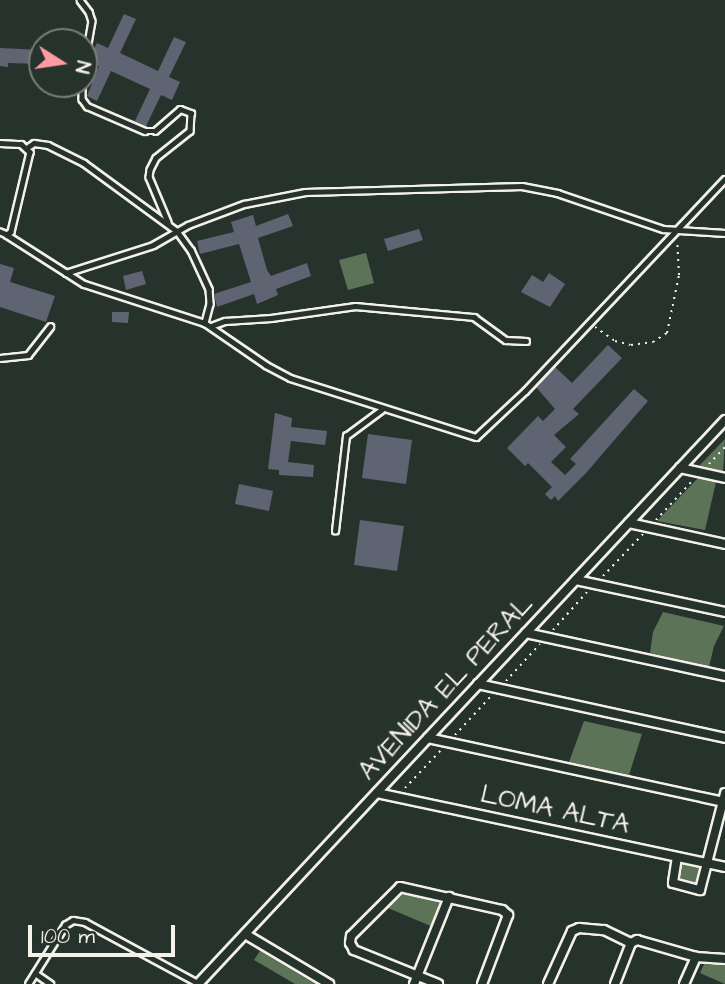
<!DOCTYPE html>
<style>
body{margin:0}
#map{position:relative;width:725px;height:984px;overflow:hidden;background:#26332d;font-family:"Architects Daughter",sans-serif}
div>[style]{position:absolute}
.green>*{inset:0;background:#5d7357}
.building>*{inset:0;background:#5f6472}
.path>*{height:2px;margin-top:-1px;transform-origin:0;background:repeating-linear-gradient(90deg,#f4f1e8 0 2px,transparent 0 7px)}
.roads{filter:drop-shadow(2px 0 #f4f1e8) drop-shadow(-2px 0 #f4f1e8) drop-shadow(0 2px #f4f1e8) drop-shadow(0 -2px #f4f1e8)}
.lane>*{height:4.5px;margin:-2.25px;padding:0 2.25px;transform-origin:2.25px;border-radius:2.25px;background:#26332d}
.street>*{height:8px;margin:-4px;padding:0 4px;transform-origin:4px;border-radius:4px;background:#26332d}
span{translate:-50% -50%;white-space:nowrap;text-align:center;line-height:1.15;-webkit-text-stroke:5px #26332d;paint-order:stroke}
.street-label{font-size:26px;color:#f4f1e8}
.north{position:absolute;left:28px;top:28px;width:70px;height:70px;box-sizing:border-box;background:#26332d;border:2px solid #787f78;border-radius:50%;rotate:102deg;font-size:19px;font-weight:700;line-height:28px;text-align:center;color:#f4f1e8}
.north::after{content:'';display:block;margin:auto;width:24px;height:32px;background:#ff9aa2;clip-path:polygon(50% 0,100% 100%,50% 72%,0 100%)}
.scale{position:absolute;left:28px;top:925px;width:147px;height:32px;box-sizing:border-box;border:4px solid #f4f1e8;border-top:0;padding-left:9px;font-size:21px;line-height:24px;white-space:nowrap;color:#f4f1e8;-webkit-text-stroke:5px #26332d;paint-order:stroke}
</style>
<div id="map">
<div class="green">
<i style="clip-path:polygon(366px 253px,374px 283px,348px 290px,339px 260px)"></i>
<i style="clip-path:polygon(725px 439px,723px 472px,698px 467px)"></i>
<i style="clip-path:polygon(698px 478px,716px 482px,705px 530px,657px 521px)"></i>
<i style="clip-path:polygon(663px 612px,724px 626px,714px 646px,709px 667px,650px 653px,653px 632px)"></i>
<i style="clip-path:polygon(584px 721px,642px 734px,629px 775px,569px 762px)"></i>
<i style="clip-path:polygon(678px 862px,702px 868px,698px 888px,674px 882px)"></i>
<i style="clip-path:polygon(404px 893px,440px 903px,433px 927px,388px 908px)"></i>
<i style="clip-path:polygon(260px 951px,315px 984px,295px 984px,254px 960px)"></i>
<i style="clip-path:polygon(706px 960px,725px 965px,725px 984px,700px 973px)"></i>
</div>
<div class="building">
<i style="clip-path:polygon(124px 14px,136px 19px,120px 53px,158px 71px,174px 37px,186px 42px,169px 77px,180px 82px,172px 100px,161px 95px,146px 126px,135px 121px,150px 89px,111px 71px,97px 101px,87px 96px,99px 66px,90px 61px,91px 55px,97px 43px,108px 48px)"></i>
<i style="clip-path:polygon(0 48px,42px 50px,42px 64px,8px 63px,8px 67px,0 66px)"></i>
<i style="clip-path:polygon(288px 214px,293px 226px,258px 238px,267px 270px,271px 276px,307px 263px,311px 276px,276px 289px,278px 295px,257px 304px,254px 294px,217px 307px,214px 294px,251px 282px,239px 244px,200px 254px,197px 241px,234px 232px,231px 222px,253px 215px,256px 226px)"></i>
<i style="clip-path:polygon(419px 229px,423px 240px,388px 251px,384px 239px)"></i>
<i style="clip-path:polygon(0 264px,14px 268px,10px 282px,55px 296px,46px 322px,0 307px)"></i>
<i style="clip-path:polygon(142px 271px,146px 284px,126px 290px,123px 276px)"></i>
<i style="clip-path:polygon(549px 273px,565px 284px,550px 307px,521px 292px,532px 275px,543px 282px)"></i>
<i style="clip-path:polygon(112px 312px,129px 312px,128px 323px,112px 322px)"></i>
<i style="clip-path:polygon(608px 345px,622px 358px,573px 409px,579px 414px,554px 435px,566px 447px,551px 462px,565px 475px,576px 464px,570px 459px,634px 389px,648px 401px,586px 473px,558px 501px,555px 496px,551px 500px,545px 494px,552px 487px,528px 463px,525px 466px,507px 448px,538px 416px,543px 421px,555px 409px,536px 387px,546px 376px,555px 367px,572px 383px)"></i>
<i style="clip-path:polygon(275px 413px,292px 418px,291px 427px,327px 431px,325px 445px,291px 441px,288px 462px,314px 465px,313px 477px,279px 475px,279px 470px,268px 469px)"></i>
<i style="clip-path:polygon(368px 434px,412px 440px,406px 484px,362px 478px)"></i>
<i style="clip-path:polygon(239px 484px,273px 491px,269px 511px,235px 504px)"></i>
<i style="clip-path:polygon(360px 520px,404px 526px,397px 571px,354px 565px)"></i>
</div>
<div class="path">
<i style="left:595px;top:327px;width:24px;rotate:35deg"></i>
<i style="left:615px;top:341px;width:16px;rotate:14deg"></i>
<i style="left:631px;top:345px;width:22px;rotate:-8deg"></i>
<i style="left:653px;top:342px;width:17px;rotate:-33deg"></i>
<i style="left:667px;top:333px;width:59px;rotate:-78.3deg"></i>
<i style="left:679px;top:275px;width:33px;rotate:-93deg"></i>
<i style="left:709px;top:464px;width:23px;rotate:-47deg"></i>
<i style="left:656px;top:520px;width:54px;rotate:-47.2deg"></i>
<i style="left:603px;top:576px;width:58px;rotate:-46.4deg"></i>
<i style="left:553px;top:630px;width:51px;rotate:-48.2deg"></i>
<i style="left:506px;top:681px;width:50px;rotate:-47.4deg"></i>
<i style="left:455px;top:735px;width:54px;rotate:-47.2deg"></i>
<i style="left:405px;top:788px;width:54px;rotate:-46.5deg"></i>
</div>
<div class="roads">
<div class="lane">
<i style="left:80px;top:0;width:15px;rotate:53deg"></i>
<i style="left:89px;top:12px;width:9px;rotate:72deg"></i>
<i style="left:92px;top:21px;width:46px;rotate:100.1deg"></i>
<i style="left:82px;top:84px;width:15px;rotate:90deg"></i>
<i style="left:82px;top:99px;width:9px;rotate:54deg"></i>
<i style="left:87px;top:106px;width:63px;rotate:23.3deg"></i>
<i style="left:145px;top:131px;width:10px"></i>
<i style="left:155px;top:131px;width:33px;rotate:-41deg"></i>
<i style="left:180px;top:109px;width:12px;rotate:20deg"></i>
<i style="left:191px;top:113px;width:18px;rotate:93deg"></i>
<i style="left:190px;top:131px;width:43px;rotate:141.5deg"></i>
<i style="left:156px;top:158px;width:13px;rotate:117deg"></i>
<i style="left:150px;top:170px;width:7px;rotate:98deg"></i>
<i style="left:149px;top:177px;width:49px;rotate:67.1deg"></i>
<i style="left:0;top:143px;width:21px;rotate:3deg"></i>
<i style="left:21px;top:144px;width:12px;rotate:42deg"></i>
<i style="left:30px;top:152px;width:82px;rotate:103.4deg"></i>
<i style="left:11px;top:232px;width:5px;rotate:143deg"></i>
<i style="left:7px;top:235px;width:8px;rotate:-157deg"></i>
<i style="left:28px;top:147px;width:7px;rotate:-34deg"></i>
<i style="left:34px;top:143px;width:14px;rotate:8deg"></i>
<i style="left:48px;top:145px;width:40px;rotate:26.6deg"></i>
<i style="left:84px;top:163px;width:115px;rotate:36.2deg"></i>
<i style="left:177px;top:231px;width:24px;rotate:54deg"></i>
<i style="left:191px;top:250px;width:43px;rotate:65.2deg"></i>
<i style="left:209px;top:289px;width:15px;rotate:86deg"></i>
<i style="left:210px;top:304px;width:20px;rotate:105deg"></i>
<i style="left:7px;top:235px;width:91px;rotate:32.5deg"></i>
<i style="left:84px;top:284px;width:127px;rotate:17.9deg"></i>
<i style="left:205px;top:323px;width:74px;rotate:34.5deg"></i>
<i style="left:266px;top:365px;width:27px;rotate:28deg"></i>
<i style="left:290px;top:378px;width:195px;rotate:17.6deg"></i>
<i style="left:476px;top:437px;width:67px;rotate:-43.2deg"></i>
<i style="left:525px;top:391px;width:291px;rotate:-46.7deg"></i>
<i style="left:66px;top:273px;width:91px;rotate:-17.8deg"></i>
<i style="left:153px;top:245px;width:40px;rotate:-29.7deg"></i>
<i style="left:188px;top:225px;width:60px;rotate:-20.6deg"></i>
<i style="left:244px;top:204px;width:62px;rotate:-11.1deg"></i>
<i style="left:305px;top:192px;width:217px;rotate:-1.6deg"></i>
<i style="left:522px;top:186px;width:36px;rotate:11deg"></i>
<i style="left:557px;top:193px;width:112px;rotate:18.8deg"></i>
<i style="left:663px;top:229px;width:62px;rotate:3.7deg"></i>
<i style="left:211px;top:326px;width:15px;rotate:-20deg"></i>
<i style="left:225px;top:321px;width:46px;rotate:-3.7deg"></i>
<i style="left:271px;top:318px;width:85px;rotate:-8.1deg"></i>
<i style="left:355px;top:306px;width:120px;rotate:5.3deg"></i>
<i style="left:474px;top:317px;width:39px;rotate:36deg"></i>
<i style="left:506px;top:340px;width:20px;rotate:3deg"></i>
<i style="left:0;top:358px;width:28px;rotate:-6deg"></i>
<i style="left:28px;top:355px;width:36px;rotate:-52deg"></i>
<i style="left:335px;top:531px;width:96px;rotate:-83.4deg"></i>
<i style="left:346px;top:436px;width:44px;rotate:-36.6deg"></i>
<i style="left:35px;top:973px;width:19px;rotate:35deg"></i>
<i style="left:28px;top:984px;width:70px;rotate:-57.9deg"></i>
<i style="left:65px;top:925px;width:9px;rotate:-32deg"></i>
<i style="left:73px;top:920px;width:12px;rotate:9deg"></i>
<i style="left:85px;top:922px;width:128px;rotate:28.4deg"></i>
</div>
<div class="street">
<i style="left:680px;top:468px;width:46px;rotate:12.5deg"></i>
<i style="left:629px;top:523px;width:98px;rotate:12.3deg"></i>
<i style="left:576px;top:580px;width:152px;rotate:12.1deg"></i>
<i style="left:526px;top:633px;width:204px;rotate:12.2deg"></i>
<i style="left:478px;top:684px;width:253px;rotate:12.3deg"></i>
<i style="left:428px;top:738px;width:304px;rotate:12.2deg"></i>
<i style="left:377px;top:793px;width:356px;rotate:12deg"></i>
<i style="left:677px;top:857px;width:26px;rotate:99deg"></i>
<i style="left:673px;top:883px;width:28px;rotate:15deg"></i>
<i style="left:700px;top:890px;width:100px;rotate:-75.5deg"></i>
<i style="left:245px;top:934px;width:98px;rotate:30.8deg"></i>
<i style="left:198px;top:984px;width:772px;rotate:-46.94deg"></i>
<i style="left:414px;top:984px;width:94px;rotate:-68.1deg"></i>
<i style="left:438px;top:984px;width:91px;rotate:-158deg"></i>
<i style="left:354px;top:950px;width:8px;rotate:-120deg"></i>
<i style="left:350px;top:943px;width:7px;rotate:-82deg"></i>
<i style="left:351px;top:936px;width:69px;rotate:-45deg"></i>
<i style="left:400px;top:887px;width:105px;rotate:12.7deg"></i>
<i style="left:502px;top:910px;width:8px;rotate:40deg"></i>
<i style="left:508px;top:915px;width:74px;rotate:110.6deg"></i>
<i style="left:548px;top:984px;width:58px;rotate:-65.6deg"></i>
<i style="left:572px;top:931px;width:8px;rotate:-23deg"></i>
<i style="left:579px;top:928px;width:25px;rotate:5deg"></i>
<i style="left:604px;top:930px;width:30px;rotate:26deg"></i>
<i style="left:615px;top:984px;width:44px;rotate:-68.7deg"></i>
<i style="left:631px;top:943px;width:7px;rotate:-27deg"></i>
<i style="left:637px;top:940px;width:61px;rotate:16.1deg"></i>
<i style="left:696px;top:957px;width:29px;rotate:4deg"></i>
<i style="left:684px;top:984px;width:30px;rotate:-66deg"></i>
</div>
</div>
<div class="street-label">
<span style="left:446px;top:688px;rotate:-47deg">AVENIDA EL PERAL</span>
<span style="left:555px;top:810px;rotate:12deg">LOMA ALTA</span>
</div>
<div class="north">N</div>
<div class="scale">100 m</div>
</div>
